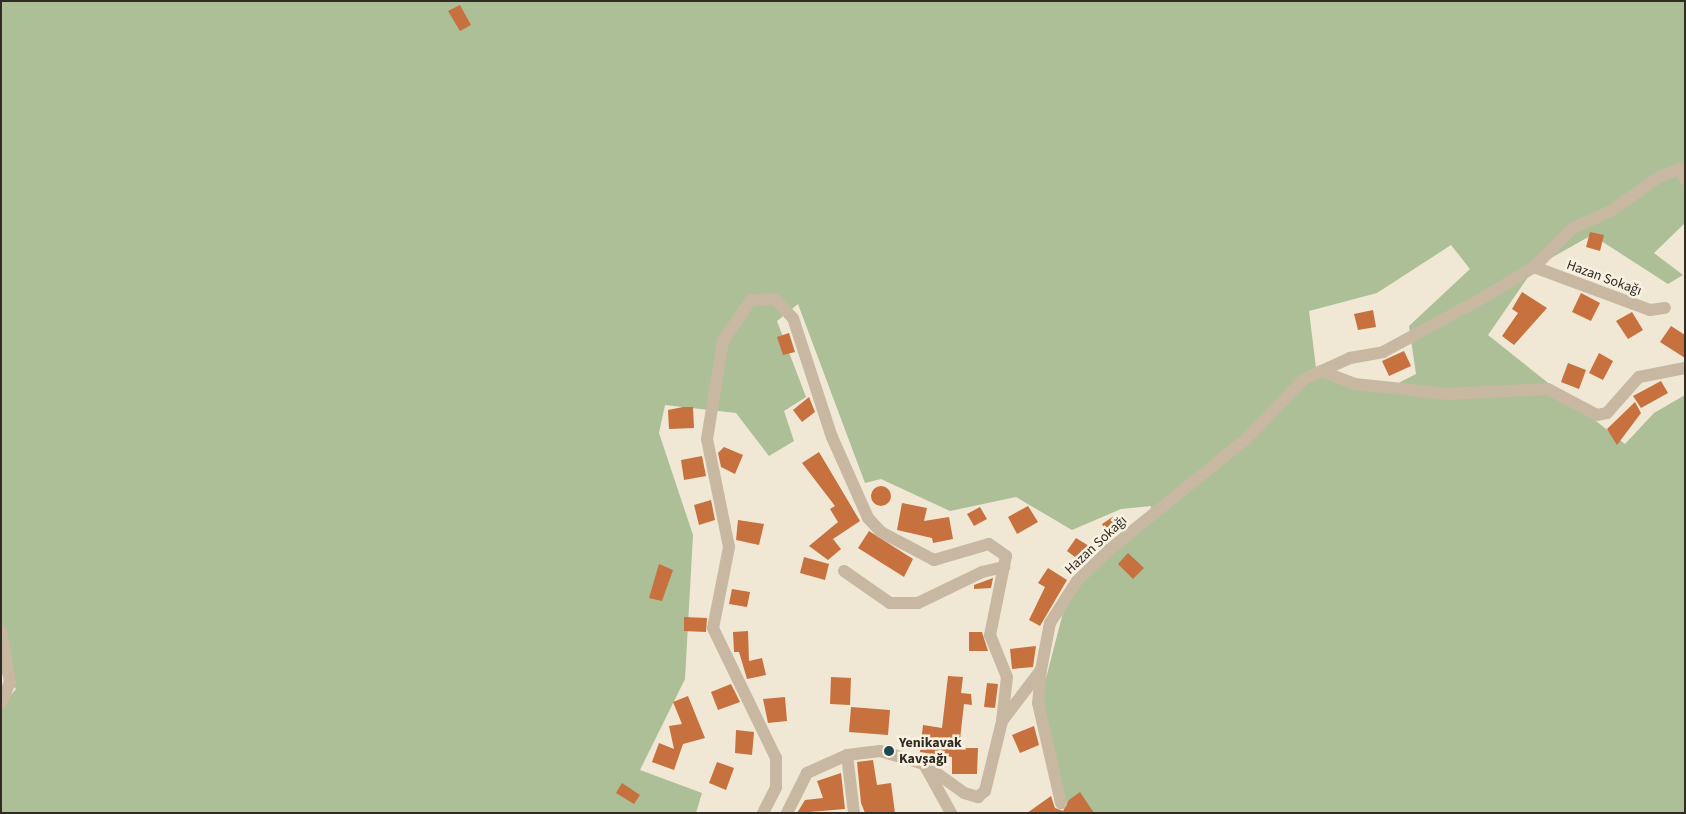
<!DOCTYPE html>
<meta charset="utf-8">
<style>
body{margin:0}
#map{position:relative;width:1686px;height:814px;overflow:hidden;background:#f0e7d5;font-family:"Source Sans 3",sans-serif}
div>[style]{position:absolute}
.green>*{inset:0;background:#acbf96}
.building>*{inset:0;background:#c6713e}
.round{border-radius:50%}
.minor>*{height:12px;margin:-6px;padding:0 6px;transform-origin:6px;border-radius:6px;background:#c8b8a2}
.tertiary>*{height:12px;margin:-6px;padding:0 6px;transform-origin:6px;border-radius:6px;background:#c8b8a2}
.dots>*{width:14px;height:14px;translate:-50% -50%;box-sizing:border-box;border:2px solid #f8f1e1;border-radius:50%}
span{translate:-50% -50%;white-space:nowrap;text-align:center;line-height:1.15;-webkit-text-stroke:5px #f8f1e1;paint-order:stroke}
.street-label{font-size:14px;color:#322b24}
.poi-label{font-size:14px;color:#322b24;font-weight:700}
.left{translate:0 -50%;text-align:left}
.frame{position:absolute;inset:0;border:2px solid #322b24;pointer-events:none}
</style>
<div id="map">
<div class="green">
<i style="clip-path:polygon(evenodd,1px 1px,1685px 1px,1685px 223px,1654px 253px,1683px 275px,1668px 284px,1592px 235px,1535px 267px,1488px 335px,1625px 444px,1654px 413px,1685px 395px,1685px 813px,1074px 813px,1051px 779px,1043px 690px,1066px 601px,1116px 546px,1149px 523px,1151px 506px,1121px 509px,1072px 530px,1016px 497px,950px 511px,881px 479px,865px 483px,798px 304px,777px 321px,806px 397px,784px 411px,794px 441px,769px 456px,736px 413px,665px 405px,659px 433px,693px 535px,685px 679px,640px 770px,702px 793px,696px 813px,1px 813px,1px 706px,16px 689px,1px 673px,1px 1px,1451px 245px,1470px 269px,1409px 326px,1416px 374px,1385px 390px,1317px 376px,1309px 311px,1377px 293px,1451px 245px)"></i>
</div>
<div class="building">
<i style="clip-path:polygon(460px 5px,471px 25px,460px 31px,448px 11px)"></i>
<i style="clip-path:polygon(1590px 232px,1604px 235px,1600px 251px,1586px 247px)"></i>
<i style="clip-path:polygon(1522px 292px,1547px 308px,1514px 345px,1502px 336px,1518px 313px,1512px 309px)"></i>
<i style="clip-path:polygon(1581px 293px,1600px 303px,1591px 321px,1572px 312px)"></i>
<i style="clip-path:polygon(1373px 310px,1376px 327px,1358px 330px,1354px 314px)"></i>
<i style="clip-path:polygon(1632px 312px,1643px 330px,1628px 339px,1616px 321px)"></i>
<i style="clip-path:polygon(1671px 326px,1685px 335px,1685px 358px,1660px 342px)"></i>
<i style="clip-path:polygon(789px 333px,795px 352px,783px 355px,777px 337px)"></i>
<i style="clip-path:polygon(1404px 351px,1411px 366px,1389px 376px,1382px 361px)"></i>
<i style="clip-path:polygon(1599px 353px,1613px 361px,1603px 380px,1589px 373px)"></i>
<i style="clip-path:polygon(1568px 363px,1586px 370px,1579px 389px,1561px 382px)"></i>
<i style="clip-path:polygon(1661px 381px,1668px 393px,1641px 408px,1633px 396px)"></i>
<i style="clip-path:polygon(809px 397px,815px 412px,802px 422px,793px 410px)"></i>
<i style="clip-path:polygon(1635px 402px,1641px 413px,1617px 445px,1607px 429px)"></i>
<i style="clip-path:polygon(683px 407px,693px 407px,694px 428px,669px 429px,668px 410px)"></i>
<i style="clip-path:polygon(724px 447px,743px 455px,735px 474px,721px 467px,718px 453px)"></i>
<i style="clip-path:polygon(819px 452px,860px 521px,833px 539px,841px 549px,828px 560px,809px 546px,838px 522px,830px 509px,835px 506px,802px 463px)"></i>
<i style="clip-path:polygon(702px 456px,706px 476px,684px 480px,681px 460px)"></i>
<i class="round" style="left:871px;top:486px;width:20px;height:20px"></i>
<i style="clip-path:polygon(711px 500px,715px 520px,699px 525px,694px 505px)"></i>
<i style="clip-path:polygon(902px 503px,927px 508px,924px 521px,949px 517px,953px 539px,933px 543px,932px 538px,897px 530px)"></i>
<i style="clip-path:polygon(1028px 506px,1038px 522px,1017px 534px,1008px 517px)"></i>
<i style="clip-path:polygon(980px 507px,987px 519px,974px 526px,967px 514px)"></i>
<i style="clip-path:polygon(1114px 516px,1121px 527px,1109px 535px,1102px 524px)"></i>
<i style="clip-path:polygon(738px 520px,764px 524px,759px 545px,736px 540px)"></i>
<i style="clip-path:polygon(869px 531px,913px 559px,904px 577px,858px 548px)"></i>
<i style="clip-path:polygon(1076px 538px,1089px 546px,1079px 560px,1067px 551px)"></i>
<i style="clip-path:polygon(1128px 553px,1144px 568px,1133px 579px,1118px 564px)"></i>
<i style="clip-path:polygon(804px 557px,829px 564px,825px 580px,800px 573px)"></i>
<i style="clip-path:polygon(659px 564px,673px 570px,662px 601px,649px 598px)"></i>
<i style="clip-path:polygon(1048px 568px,1067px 580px,1040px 626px,1029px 620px,1045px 587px,1038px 583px)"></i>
<i style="clip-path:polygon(993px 578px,991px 588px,974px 589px,974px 585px)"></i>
<i style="clip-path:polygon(732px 589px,750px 592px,747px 607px,729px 604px)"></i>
<i style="clip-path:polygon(684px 617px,707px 618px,706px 632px,684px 631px)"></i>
<i style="clip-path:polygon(748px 631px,749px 661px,762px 658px,766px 675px,747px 679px,739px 652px,734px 652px,733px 632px)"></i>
<i style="clip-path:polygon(969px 632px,982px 632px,988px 651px,969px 651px)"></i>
<i style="clip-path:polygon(1036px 646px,1033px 667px,1012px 669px,1010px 649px)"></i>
<i style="clip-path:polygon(948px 676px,963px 677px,961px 693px,971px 694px,972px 705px,964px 704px,959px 748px,978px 748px,977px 774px,952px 774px,952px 757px,920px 752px,923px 725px,942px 728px)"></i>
<i style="clip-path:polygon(831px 677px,851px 678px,850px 705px,830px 704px)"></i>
<i style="clip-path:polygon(987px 683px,998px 684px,995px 708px,984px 707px)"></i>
<i style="clip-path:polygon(731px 684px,740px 702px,718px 710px,711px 692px)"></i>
<i style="clip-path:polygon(688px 696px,705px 738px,683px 744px,674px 770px,652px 762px,659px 743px,674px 749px,669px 726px,682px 724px,673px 702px)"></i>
<i style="clip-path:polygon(785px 697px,787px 721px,768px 723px,763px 699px)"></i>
<i style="clip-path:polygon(851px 707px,890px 710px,888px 735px,849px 732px)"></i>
<i style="clip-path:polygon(1034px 726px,1039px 745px,1020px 753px,1012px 735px)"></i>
<i style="clip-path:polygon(736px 730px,754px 732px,752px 755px,735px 753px)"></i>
<i style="clip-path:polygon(873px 760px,877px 785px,891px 783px,895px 813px,865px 813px,861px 803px,857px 762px)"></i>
<i style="clip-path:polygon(717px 762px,734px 768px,726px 790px,709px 783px)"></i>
<i style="clip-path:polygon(841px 773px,845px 809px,797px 813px,805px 800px,823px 798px,817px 781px)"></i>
<i style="clip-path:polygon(622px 783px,640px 795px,634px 804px,616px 793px)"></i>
<i style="clip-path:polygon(1080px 792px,1094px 813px,1027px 813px,1051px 796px,1055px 808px,1063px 811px,1069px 800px)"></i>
</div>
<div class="minor">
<i style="left:1534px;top:267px;width:124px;rotate:20.3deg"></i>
<i style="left:1650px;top:310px;width:15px;rotate:-8deg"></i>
<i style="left:1321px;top:371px;width:36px;rotate:21deg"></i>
<i style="left:1355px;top:384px;width:94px;rotate:6.1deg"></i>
<i style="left:1448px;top:394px;width:100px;rotate:-2.9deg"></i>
<i style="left:1548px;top:389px;width:55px;rotate:28deg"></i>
<i style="left:1597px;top:415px;width:10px;rotate:-11deg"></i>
<i style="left:1607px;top:413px;width:48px;rotate:-48.4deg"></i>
<i style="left:1639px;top:377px;width:47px;rotate:-11.1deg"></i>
<i style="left:844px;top:571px;width:56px;rotate:34.8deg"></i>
<i style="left:890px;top:603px;width:28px"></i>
<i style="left:918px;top:603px;width:71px;rotate:-25.8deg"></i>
<i style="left:982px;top:572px;width:23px;rotate:-13deg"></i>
<i style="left:1px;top:631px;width:52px;rotate:80deg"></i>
<i style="left:10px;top:682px;width:23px;rotate:113deg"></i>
<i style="left:1041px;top:670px;width:33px;rotate:95deg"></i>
<i style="left:1038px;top:703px;width:103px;rotate:77deg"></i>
<i style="left:847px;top:755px;width:58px;rotate:83.1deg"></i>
<i style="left:924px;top:764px;width:49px;rotate:35.9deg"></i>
<i style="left:964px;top:793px;width:15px;rotate:16deg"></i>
<i style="left:978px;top:797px;width:9px;rotate:-41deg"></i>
<i style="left:985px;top:791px;width:72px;rotate:-76.3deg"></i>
<i style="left:1002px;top:721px;width:64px;rotate:-52.6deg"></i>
<i style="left:1041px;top:670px;width:48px;rotate:-79.2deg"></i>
<i style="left:1050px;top:623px;width:50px;rotate:-57.3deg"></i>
<i style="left:1077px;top:581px;width:45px;rotate:-44.1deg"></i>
<i style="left:1109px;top:550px;width:175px;rotate:-39deg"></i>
<i style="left:1245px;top:440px;width:85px;rotate:-46deg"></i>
<i style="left:1304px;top:379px;width:51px;rotate:-24.5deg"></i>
<i style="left:1350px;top:358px;width:34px;rotate:-10deg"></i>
<i style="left:1383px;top:352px;width:117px;rotate:-28.5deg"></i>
<i style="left:1486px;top:296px;width:56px;rotate:-31.1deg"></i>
<i style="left:1534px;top:267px;width:55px;rotate:-45deg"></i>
<i style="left:1573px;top:228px;width:42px;rotate:-24.1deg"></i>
<i style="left:1611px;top:211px;width:59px;rotate:-35.3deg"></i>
<i style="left:1659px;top:177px;width:22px;rotate:-22deg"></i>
<i style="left:1679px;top:169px;width:12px;rotate:59deg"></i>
<i style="left:763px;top:813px;width:29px;rotate:-63deg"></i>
<i style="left:776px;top:787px;width:29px;rotate:-90deg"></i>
<i style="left:776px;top:758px;width:144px;rotate:-115.9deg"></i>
<i style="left:713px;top:628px;width:83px;rotate:-78.8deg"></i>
<i style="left:729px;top:547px;width:110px;rotate:-101.5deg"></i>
<i style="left:707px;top:439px;width:99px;rotate:-80.7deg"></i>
<i style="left:723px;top:341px;width:50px;rotate:-55.7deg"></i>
<i style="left:751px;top:300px;width:24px;rotate:-2deg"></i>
<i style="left:775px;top:299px;width:26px;rotate:47deg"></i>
<i style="left:793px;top:318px;width:125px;rotate:71.9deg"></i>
<i style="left:832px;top:437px;width:89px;rotate:66deg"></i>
<i style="left:868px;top:518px;width:19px;rotate:47deg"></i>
<i style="left:881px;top:532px;width:60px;rotate:27.8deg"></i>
<i style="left:934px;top:560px;width:57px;rotate:-16.2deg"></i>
<i style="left:989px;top:544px;width:21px;rotate:35deg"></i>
<i style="left:1006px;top:556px;width:81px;rotate:101.4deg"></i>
<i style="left:990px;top:635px;width:45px;rotate:68deg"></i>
<i style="left:1007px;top:677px;width:44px;rotate:96.5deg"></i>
</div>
<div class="tertiary">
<i style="left:787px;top:813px;width:45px;rotate:-63.4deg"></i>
<i style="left:807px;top:773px;width:44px;rotate:-24.2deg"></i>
<i style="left:847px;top:755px;width:33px;rotate:-7deg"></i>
<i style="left:880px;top:751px;width:46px;rotate:16.5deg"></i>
<i style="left:924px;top:764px;width:56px;rotate:61.1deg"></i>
</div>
<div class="dots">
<i style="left:889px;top:751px;background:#1a4853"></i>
</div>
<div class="street-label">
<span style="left:1604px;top:278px;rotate:20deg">Hazan Sokağı</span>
<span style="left:1096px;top:545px;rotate:-43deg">Hazan Sokağı</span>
</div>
<div class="poi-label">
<span class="left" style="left:899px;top:751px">Yenikavak<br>Kavşağı</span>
</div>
<div class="frame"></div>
</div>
